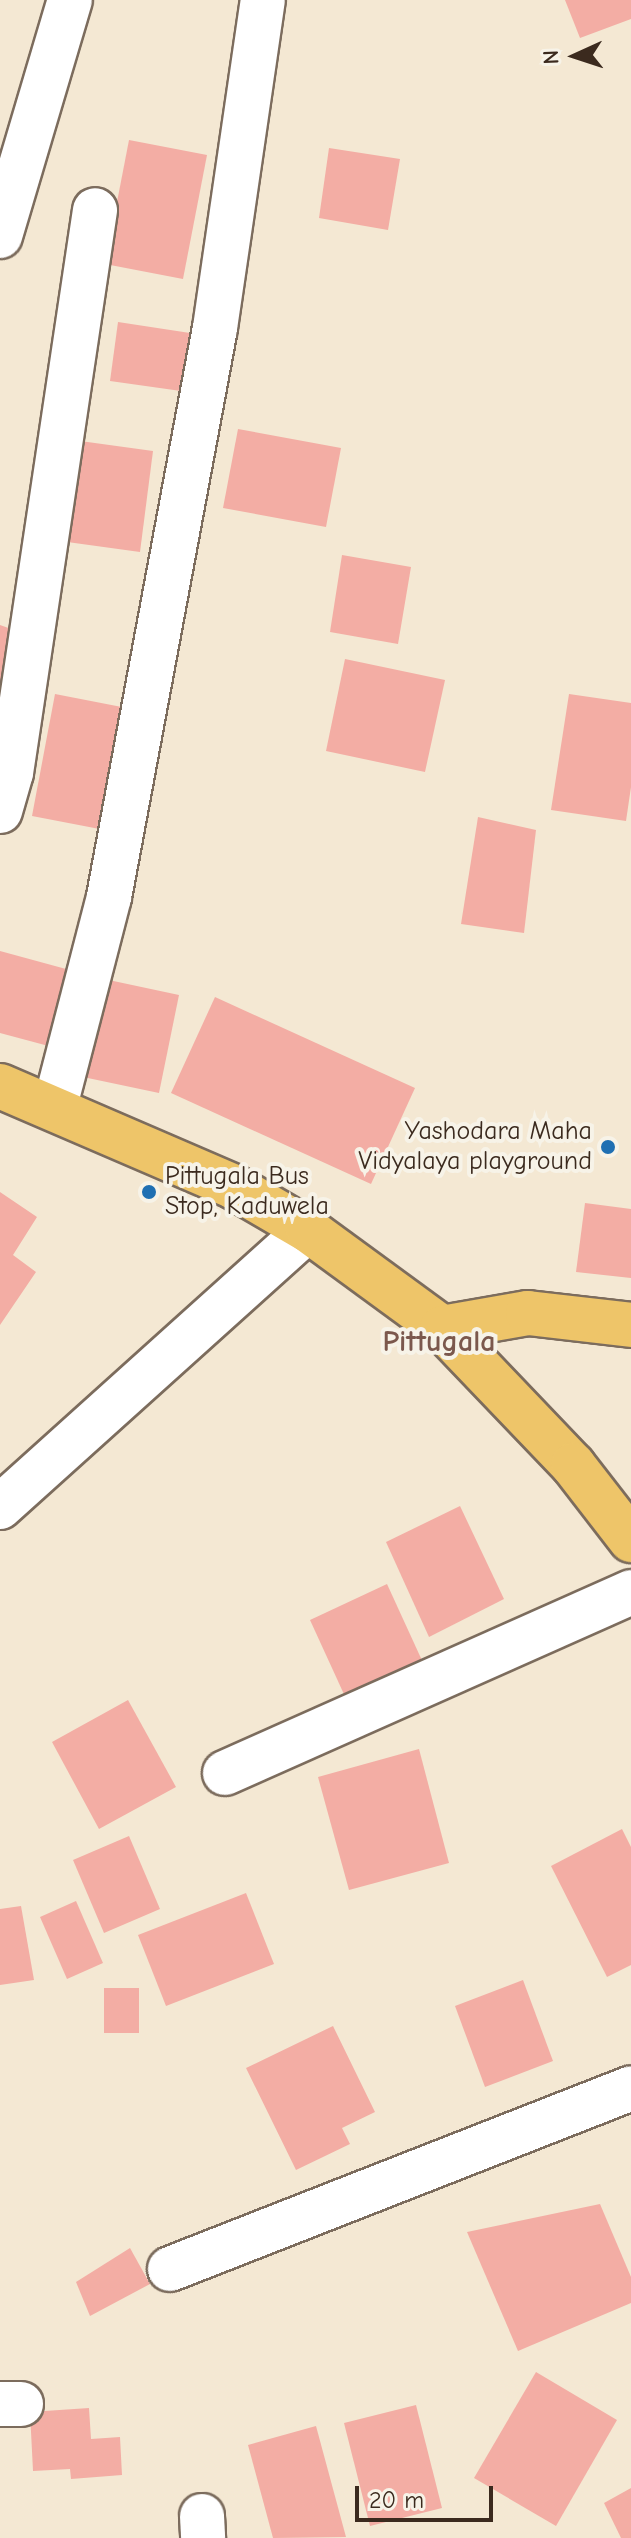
<!DOCTYPE html>
<style>
body{margin:0}
#map{position:relative;width:631px;height:2538px;overflow:hidden;background:#f4e8d3;font-family:"Comic Neue",sans-serif}
div>[style]{position:absolute}
.building>*{inset:0;background:#f3ada4}
.roads{filter:drop-shadow(2px 0 #7c6c5d) drop-shadow(-2px 0 #7c6c5d) drop-shadow(0 2px #7c6c5d) drop-shadow(0 -2px #7c6c5d)}
.minor>*{height:44px;margin:-22px;padding:0 22px;transform-origin:22px;border-radius:22px;background:#fff}
.major>*{height:44px;margin:-22px;padding:0 22px;transform-origin:22px;border-radius:22px;background:#eec569}
.dots>*{width:22px;height:22px;translate:-50% -50%;box-sizing:border-box;border:4px solid #f7f3e8;border-radius:50%}
span{translate:-50% -50%;white-space:nowrap;text-align:center;line-height:1.15;-webkit-text-stroke:8px #f7f3e8;paint-order:stroke}
.poi-label{font-size:26px;color:#3b2a1e}
.right{translate:-100% -50%;text-align:right}
.left{translate:0 -50%;text-align:left}
.quarter-label{font-size:30px;color:#7b584d;font-weight:700}
.north{position:absolute;left:535px;top:16px;width:80px;height:80px;-webkit-text-stroke:6px #f7f3e8;paint-order:stroke;rotate:267deg;font-size:22px;font-weight:700;line-height:32px;text-align:center;color:#3b2a1e}
.north::after{content:'';display:block;margin:auto;width:28px;height:36px;background:#3b2a1e;clip-path:polygon(50% 0,100% 100%,50% 72%,0 100%)}
.scale{position:absolute;left:355px;top:2486px;width:138px;height:36px;box-sizing:border-box;border:4px solid #3b2a1e;border-top:0;padding-left:10px;font-size:24px;line-height:28px;white-space:nowrap;color:#3b2a1e;-webkit-text-stroke:6px #f7f3e8;paint-order:stroke}
</style>
<div id="map">
<div class="building">
<i style="clip-path:polygon(565px 0,631px 0,631px 19px,580px 38px)"></i>
<i style="clip-path:polygon(129px 140px,207px 155px,183px 279px,105px 264px)"></i>
<i style="clip-path:polygon(329px 148px,400px 159px,388px 230px,319px 218px)"></i>
<i style="clip-path:polygon(118px 322px,190px 333px,181px 391px,110px 381px)"></i>
<i style="clip-path:polygon(238px 429px,341px 448px,326px 527px,223px 508px)"></i>
<i style="clip-path:polygon(73px 440px,153px 451px,140px 552px,60px 541px)"></i>
<i style="clip-path:polygon(342px 555px,411px 567px,398px 644px,330px 632px)"></i>
<i style="clip-path:polygon(0 625px,28px 635px,0 706px)"></i>
<i style="clip-path:polygon(345px 659px,445px 680px,425px 772px,326px 751px)"></i>
<i style="clip-path:polygon(55px 694px,132px 709px,110px 831px,32px 816px)"></i>
<i style="clip-path:polygon(569px 694px,631px 703px,631px 787px,626px 821px,551px 810px)"></i>
<i style="clip-path:polygon(478px 817px,536px 830px,524px 933px,461px 924px)"></i>
<i style="clip-path:polygon(0 951px,77px 972px,56px 1048px,0 1033px)"></i>
<i style="clip-path:polygon(104px 979px,179px 995px,159px 1093px,83px 1077px)"></i>
<i style="clip-path:polygon(215px 997px,415px 1088px,371px 1184px,171px 1093px)"></i>
<i style="clip-path:polygon(0 1192px,37px 1217px,13px 1255px,36px 1272px,0 1325px)"></i>
<i style="clip-path:polygon(585px 1203px,631px 1209px,631px 1278px,576px 1272px)"></i>
<i style="clip-path:polygon(460px 1506px,504px 1599px,429px 1637px,386px 1542px)"></i>
<i style="clip-path:polygon(387px 1584px,425px 1667px,348px 1703px,310px 1620px)"></i>
<i style="clip-path:polygon(128px 1700px,176px 1787px,99px 1829px,52px 1742px)"></i>
<i style="clip-path:polygon(419px 1749px,449px 1863px,349px 1890px,318px 1777px)"></i>
<i style="clip-path:polygon(622px 1829px,631px 1847px,631px 1965px,607px 1977px,551px 1866px)"></i>
<i style="clip-path:polygon(129px 1836px,160px 1909px,104px 1933px,73px 1860px)"></i>
<i style="clip-path:polygon(246px 1893px,274px 1964px,166px 2006px,138px 1935px)"></i>
<i style="clip-path:polygon(76px 1901px,103px 1963px,67px 1979px,40px 1917px)"></i>
<i style="clip-path:polygon(21px 1906px,34px 1980px,0 1985px,0 1909px)"></i>
<i style="clip-path:polygon(523px 1980px,553px 2061px,485px 2087px,455px 2006px)"></i>
<i style="clip-path:polygon(104px 1988px,139px 1988px,139px 2033px,104px 2033px)"></i>
<i style="clip-path:polygon(333px 2026px,375px 2112px,342px 2128px,350px 2144px,296px 2170px,246px 2068px)"></i>
<i style="clip-path:polygon(600px 2204px,631px 2277px,631px 2303px,518px 2351px,467px 2232px)"></i>
<i style="clip-path:polygon(130px 2248px,150px 2284px,90px 2316px,76px 2282px)"></i>
<i style="clip-path:polygon(536px 2372px,617px 2420px,556px 2526px,474px 2478px)"></i>
<i style="clip-path:polygon(416px 2405px,442px 2508px,370px 2526px,344px 2423px)"></i>
<i style="clip-path:polygon(89px 2408px,91px 2439px,120px 2437px,122px 2475px,71px 2479px,70px 2469px,33px 2471px,30px 2412px)"></i>
<i style="clip-path:polygon(316px 2426px,346px 2537px,273px 2538px,248px 2445px)"></i>
<i style="clip-path:polygon(631px 2488px,631px 2538px,621px 2538px,604px 2503px)"></i>
</div>
<div class="roads">
<div class="minor">
<i style="left:0;top:236px;width:246px;rotate:-73.5deg"></i>
<i style="left:0;top:811px;width:40px;rotate:-74deg"></i>
<i style="left:11px;top:773px;width:569px;rotate:-81.51deg"></i>
<i style="left:55px;top:1106px;width:216px;rotate:-75.5deg"></i>
<i style="left:109px;top:897px;width:579px;rotate:-79.45deg"></i>
<i style="left:215px;top:328px;width:331px;rotate:-81.7deg"></i>
<i style="left:0;top:1507px;width:414px;rotate:-42deg"></i>
<i style="left:225px;top:1773px;width:445px;rotate:-24deg"></i>
<i style="left:170px;top:2269px;width:495px;rotate:-21.4deg"></i>
<i style="left:0;top:2404px;width:21px"></i>
<i style="left:202px;top:2516px;width:22px;rotate:87deg"></i>
</div>
<div class="major">
<i style="left:0;top:1086px;width:255px;rotate:23.3deg"></i>
<i style="left:234px;top:1187px;width:86px;rotate:30.2deg"></i>
<i style="left:308px;top:1230px;width:166px;rotate:36.2deg"></i>
<i style="left:442px;top:1328px;width:190px;rotate:46.3deg"></i>
<i style="left:573px;top:1465px;width:95px;rotate:52.3deg"></i>
<i style="left:442px;top:1328px;width:87px;rotate:-9.9deg"></i>
<i style="left:528px;top:1313px;width:104px;rotate:6.6deg"></i>
</div>
</div>
<div class="dots">
<i style="left:608px;top:1147px;background:#1f6fb2"></i>
<i style="left:149px;top:1192px;background:#1f6fb2"></i>
</div>
<div class="poi-label">
<span class="right" style="left:592px;top:1147px">Yashodara Maha<br>Vidyalaya playground</span>
<span class="left" style="left:165px;top:1192px">Pittugala Bus<br>Stop, Kaduwela</span>
</div>
<div class="quarter-label">
<span style="left:439px;top:1342px">Pittugala</span>
</div>
<div class="north">N</div>
<div class="scale">20 m</div>
</div>
